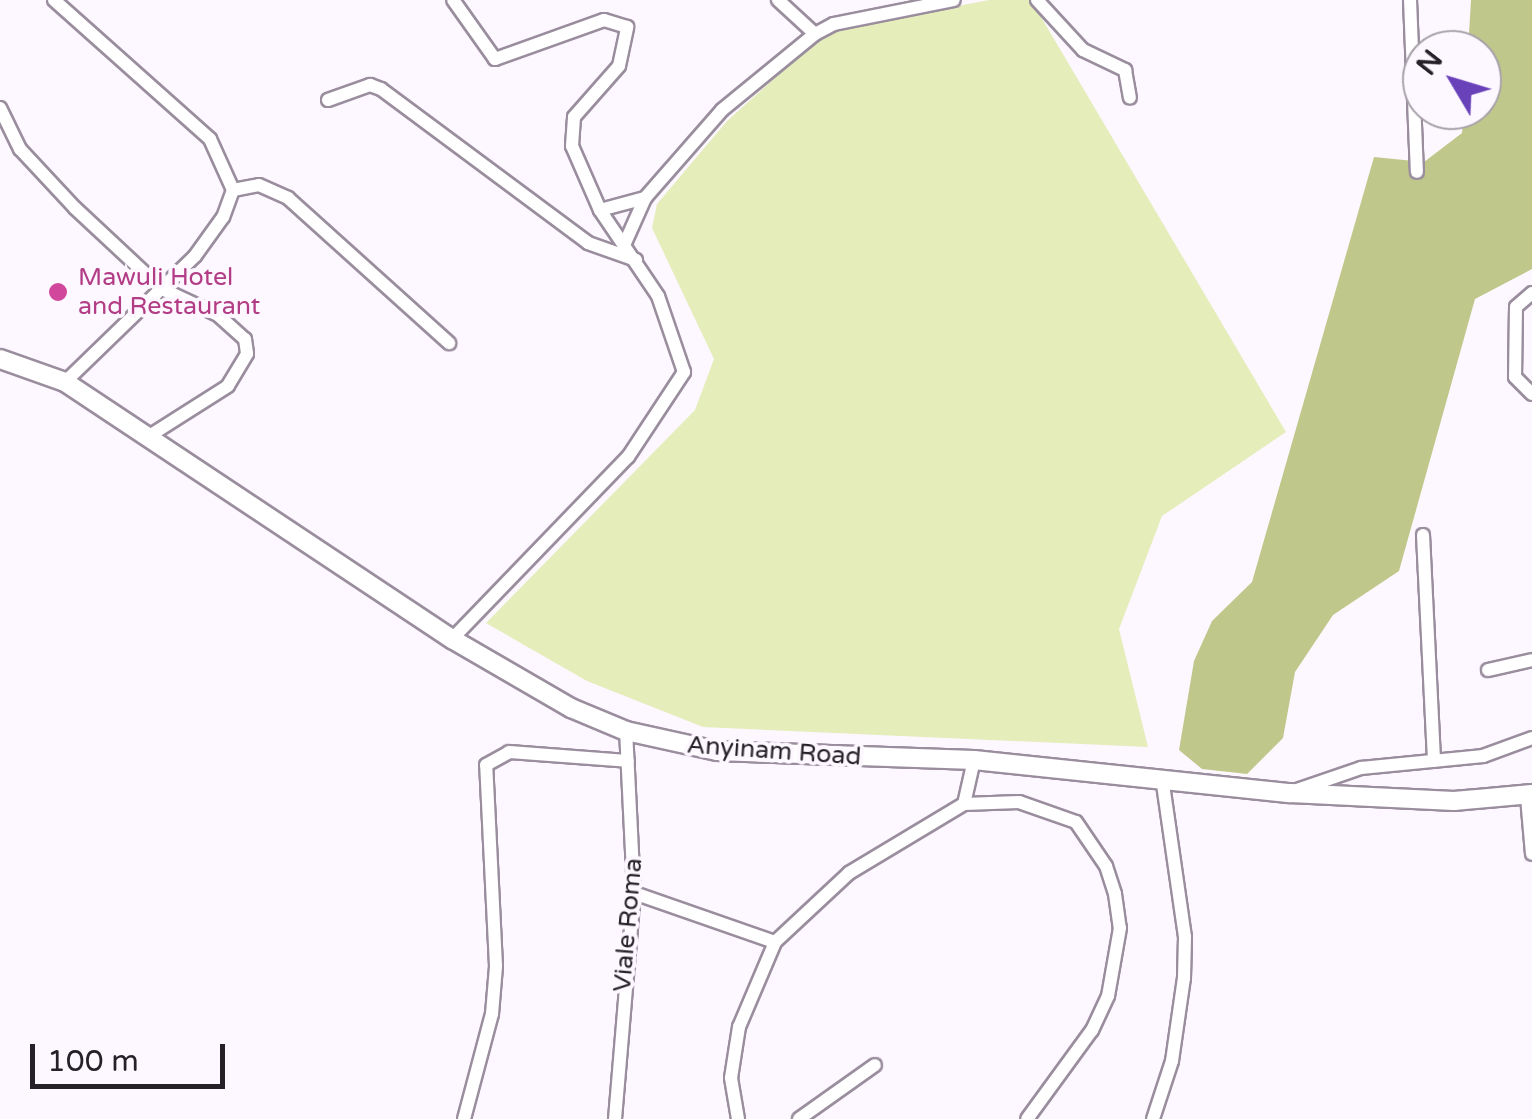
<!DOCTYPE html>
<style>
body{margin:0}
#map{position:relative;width:1532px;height:1119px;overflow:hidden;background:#fdf7ff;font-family:"Varela Round",sans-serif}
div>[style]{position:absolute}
.green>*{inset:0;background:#e5edbb}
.forest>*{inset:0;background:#bfc88a}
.roads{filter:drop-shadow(2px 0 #9a8e9e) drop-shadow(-2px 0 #9a8e9e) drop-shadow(0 2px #9a8e9e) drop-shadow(0 -2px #9a8e9e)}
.street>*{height:12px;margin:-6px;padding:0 6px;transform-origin:6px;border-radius:6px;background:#fff}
.secondary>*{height:18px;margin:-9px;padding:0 9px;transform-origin:9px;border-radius:9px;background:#fff}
.dots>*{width:28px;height:28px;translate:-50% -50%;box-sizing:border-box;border:5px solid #fdf7ff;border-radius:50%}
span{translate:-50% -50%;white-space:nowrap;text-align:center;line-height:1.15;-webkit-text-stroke:8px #fdf7ff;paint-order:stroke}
.hotel-label{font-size:25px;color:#b23c85}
.left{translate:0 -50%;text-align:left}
.street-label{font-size:25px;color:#262127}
.north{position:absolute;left:1402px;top:30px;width:100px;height:100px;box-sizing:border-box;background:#fdf7ff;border:2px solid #a7a1a9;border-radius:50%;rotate:308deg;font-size:28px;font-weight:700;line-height:40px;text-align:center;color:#262127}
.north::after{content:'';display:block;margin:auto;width:35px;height:45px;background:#6942ba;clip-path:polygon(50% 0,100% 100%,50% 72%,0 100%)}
.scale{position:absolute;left:30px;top:1044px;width:195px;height:45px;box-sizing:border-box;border:5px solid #262127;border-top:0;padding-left:12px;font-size:30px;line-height:35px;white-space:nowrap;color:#262127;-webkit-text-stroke:8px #fdf7ff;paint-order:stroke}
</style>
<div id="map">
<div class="green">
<i style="clip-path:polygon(989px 0,1031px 0,1286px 432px,1162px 516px,1119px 629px,1148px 747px,703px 727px,587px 681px,486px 623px,695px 410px,714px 359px,652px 228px,657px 204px,727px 121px,827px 31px)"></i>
</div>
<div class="forest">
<i style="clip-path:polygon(1471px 0,1532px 0,1532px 269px,1475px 299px,1399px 571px,1333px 615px,1295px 672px,1283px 738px,1247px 774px,1202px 769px,1179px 750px,1194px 661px,1212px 621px,1252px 582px,1374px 157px,1424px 162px,1462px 133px,1464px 110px,1482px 110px,1482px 50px,1468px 50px)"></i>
</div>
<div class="roads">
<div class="street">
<i style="left:54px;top:0;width:209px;rotate:41.7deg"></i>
<i style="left:210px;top:139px;width:56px;rotate:65.7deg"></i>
<i style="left:233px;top:190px;width:29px;rotate:110deg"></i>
<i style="left:223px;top:217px;width:48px;rotate:125.7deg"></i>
<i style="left:195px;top:256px;width:181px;rotate:135.9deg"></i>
<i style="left:778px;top:0;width:50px;rotate:42.6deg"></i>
<i style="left:1037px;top:0;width:68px;rotate:47.4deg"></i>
<i style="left:1083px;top:50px;width:47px;rotate:25.5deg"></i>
<i style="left:1125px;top:70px;width:28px;rotate:80deg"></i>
<i style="left:1410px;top:0;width:172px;rotate:87.7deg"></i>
<i style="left:328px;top:100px;width:45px;rotate:-19.7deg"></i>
<i style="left:370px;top:85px;width:12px;rotate:20deg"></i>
<i style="left:381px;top:89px;width:258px;rotate:36.6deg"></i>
<i style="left:588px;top:243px;width:51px;rotate:19.5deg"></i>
<i style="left:0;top:108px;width:46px;rotate:64deg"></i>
<i style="left:20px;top:149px;width:81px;rotate:47deg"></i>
<i style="left:75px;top:208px;width:119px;rotate:43deg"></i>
<i style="left:162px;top:289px;width:62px;rotate:24.9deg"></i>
<i style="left:218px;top:315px;width:36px;rotate:42deg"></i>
<i style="left:245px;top:339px;width:15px;rotate:82deg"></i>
<i style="left:247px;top:354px;width:37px;rotate:121deg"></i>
<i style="left:228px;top:386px;width:97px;rotate:147.6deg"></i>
<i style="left:233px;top:190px;width:26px;rotate:-11deg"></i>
<i style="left:259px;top:185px;width:32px;rotate:24deg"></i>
<i style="left:288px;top:198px;width:217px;rotate:42deg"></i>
<i style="left:600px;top:210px;width:47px;rotate:-14.9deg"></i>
<i style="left:625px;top:243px;width:49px;rotate:-66deg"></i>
<i style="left:645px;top:198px;width:117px;rotate:-48.8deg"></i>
<i style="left:722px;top:110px;width:120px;rotate:-39.3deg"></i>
<i style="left:815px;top:34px;width:21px;rotate:-28deg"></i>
<i style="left:834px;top:24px;width:122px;rotate:-11.3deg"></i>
<i style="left:1532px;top:293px;width:21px;rotate:139deg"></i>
<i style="left:1516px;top:307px;width:70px;rotate:90.8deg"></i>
<i style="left:1515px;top:377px;width:24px;rotate:45deg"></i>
<i style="left:1423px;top:535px;width:226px;rotate:87.2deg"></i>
<i style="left:452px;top:639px;width:253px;rotate:-46deg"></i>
<i style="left:628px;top:457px;width:102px;rotate:-56.6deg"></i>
<i style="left:684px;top:372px;width:80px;rotate:-108.9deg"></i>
<i style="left:658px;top:296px;width:104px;rotate:-124deg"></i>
<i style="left:600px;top:210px;width:70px;rotate:-113.6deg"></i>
<i style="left:572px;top:146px;width:29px;rotate:-86deg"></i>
<i style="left:574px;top:117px;width:68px;rotate:-48.6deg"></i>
<i style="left:619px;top:66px;width:40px;rotate:-78deg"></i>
<i style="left:627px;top:27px;width:24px;rotate:-163deg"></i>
<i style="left:604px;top:20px;width:116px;rotate:160.3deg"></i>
<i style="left:495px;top:59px;width:72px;rotate:-125.4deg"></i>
<i style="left:1488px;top:670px;width:45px;rotate:-12.8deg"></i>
<i style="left:1297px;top:790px;width:68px;rotate:-19deg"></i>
<i style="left:1361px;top:768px;width:123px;rotate:-5.6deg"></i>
<i style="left:1483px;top:756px;width:52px;rotate:-20.2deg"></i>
<i style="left:1527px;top:797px;width:57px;rotate:85deg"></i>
<i style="left:964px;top:804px;width:55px;rotate:-2.1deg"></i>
<i style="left:1019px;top:802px;width:60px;rotate:19.3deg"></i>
<i style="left:1076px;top:822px;width:53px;rotate:55.7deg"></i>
<i style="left:1106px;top:866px;width:29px;rotate:72deg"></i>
<i style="left:1115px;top:894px;width:34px;rotate:82deg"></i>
<i style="left:1120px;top:928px;width:69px;rotate:100deg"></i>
<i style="left:1108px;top:996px;width:38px;rotate:115deg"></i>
<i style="left:1092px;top:1030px;width:110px;rotate:126.1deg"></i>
<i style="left:634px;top:893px;width:149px;rotate:19.2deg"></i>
<i style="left:464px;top:1119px;width:109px;rotate:-75.1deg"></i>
<i style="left:492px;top:1014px;width:48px;rotate:-85.2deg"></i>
<i style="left:496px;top:966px;width:201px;rotate:-92.8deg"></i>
<i style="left:486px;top:765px;width:26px;rotate:-29deg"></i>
<i style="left:509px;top:752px;width:119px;rotate:4.3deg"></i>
<i style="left:615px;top:1119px;width:227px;rotate:-85.2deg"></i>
<i style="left:634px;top:893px;width:162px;rotate:-92.8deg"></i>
<i style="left:738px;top:1119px;width:42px;rotate:-99.7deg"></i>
<i style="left:731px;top:1078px;width:52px;rotate:-81.1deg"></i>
<i style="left:739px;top:1027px;width:92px;rotate:-67deg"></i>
<i style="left:775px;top:942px;width:101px;rotate:-43deg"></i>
<i style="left:849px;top:873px;width:134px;rotate:-31deg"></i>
<i style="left:964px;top:804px;width:45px;rotate:-77.2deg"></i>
<i style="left:799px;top:1119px;width:93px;rotate:-35.4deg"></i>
<i style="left:1153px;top:1119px;width:61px;rotate:-71.9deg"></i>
<i style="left:1172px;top:1061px;width:84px;rotate:-81.8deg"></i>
<i style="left:1184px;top:978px;width:41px;rotate:-88.6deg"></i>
<i style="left:1185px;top:937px;width:161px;rotate:-98.2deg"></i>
</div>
<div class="secondary">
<i style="left:0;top:359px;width:69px;rotate:19.5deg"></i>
<i style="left:65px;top:382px;width:465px;rotate:33.6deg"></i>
<i style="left:452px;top:639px;width:138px;rotate:30.1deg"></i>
<i style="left:571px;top:708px;width:60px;rotate:22.7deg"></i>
<i style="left:626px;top:731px;width:93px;rotate:12.4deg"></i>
<i style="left:717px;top:751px;width:257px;rotate:2deg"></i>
<i style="left:974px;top:760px;width:318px;rotate:6deg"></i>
<i style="left:1290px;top:793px;width:164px;rotate:2.8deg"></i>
<i style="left:1454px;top:801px;width:78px;rotate:-5.1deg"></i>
</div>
</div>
<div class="dots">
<i style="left:58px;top:292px;background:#d1479c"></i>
</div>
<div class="hotel-label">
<span class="left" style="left:78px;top:292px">Mawuli Hotel<br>and Restaurant</span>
</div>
<div class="street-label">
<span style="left:774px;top:751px;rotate:4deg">Anyinam Road</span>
<span style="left:628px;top:925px;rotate:-85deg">Viale Roma</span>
</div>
<div class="north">N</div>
<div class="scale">100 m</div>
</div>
